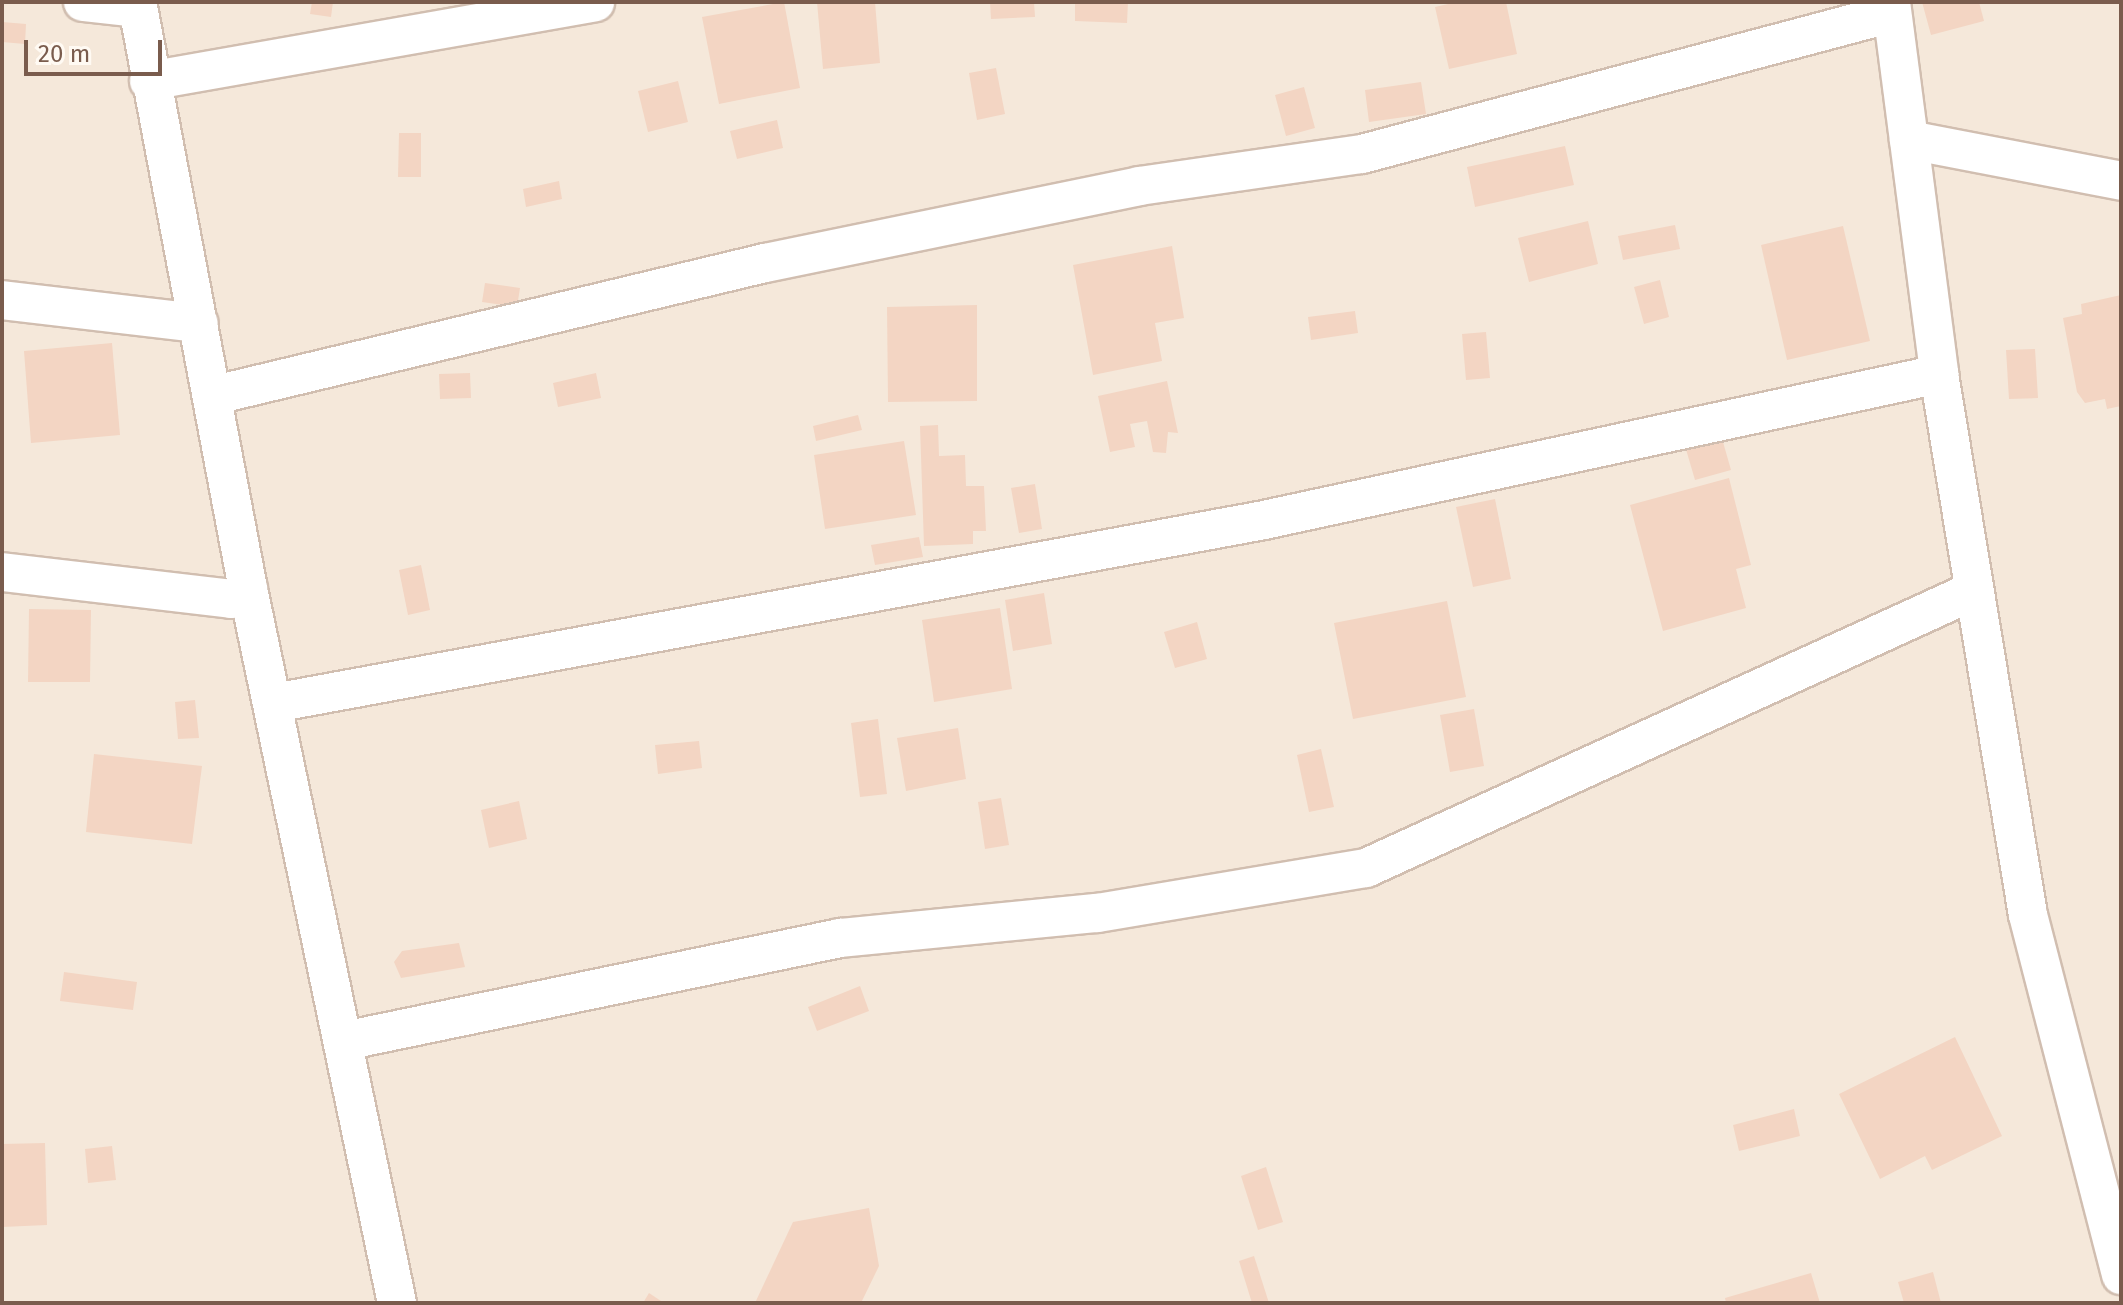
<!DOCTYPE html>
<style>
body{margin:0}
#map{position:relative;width:2123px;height:1305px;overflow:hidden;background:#fdf6ec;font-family:"Fira Sans",sans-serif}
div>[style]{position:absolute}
.residential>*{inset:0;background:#f5e8da}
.building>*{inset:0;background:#f3d5c3}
.roads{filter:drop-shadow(2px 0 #d1beb0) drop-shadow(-2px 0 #d1beb0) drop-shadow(0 2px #d1beb0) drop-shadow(0 -2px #d1beb0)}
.minor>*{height:38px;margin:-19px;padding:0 19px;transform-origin:19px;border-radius:19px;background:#fff}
span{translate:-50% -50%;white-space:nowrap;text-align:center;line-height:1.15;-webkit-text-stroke:6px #fffaf3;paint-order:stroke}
.frame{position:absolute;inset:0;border:4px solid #7a5c4d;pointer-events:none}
.scale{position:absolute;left:24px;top:40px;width:138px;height:36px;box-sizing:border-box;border:4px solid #7a5c4d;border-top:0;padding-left:10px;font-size:24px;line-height:28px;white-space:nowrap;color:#7a5c4d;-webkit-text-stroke:6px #fffaf3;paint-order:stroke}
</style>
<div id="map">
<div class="residential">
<i style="clip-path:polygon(2px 2px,2121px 2px,2121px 1303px,2px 1303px)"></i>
</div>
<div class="building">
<i style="clip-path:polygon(312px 2px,333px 2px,331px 17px,310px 14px)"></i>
<i style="clip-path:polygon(784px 2px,800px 88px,719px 104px,702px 17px)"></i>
<i style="clip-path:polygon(817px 2px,875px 2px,880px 63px,823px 69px)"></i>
<i style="clip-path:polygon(990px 2px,1034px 2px,1035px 17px,991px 19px)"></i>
<i style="clip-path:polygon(1075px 2px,1128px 2px,1127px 23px,1075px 21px)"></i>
<i style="clip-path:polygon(1457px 2px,1506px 2px,1517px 54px,1449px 69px,1435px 7px)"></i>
<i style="clip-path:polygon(1922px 2px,1979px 2px,1984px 21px,1931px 35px)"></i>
<i style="clip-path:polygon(2px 22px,26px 24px,25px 44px,2px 42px)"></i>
<i style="clip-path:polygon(996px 68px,1005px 114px,977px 120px,969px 73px)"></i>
<i style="clip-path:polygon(678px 81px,688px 122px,648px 132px,638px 91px)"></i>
<i style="clip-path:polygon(1421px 82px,1426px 114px,1369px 122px,1365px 90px)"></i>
<i style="clip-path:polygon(1304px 87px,1315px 128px,1286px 136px,1275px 95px)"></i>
<i style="clip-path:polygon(777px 120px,783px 148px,737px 159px,730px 131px)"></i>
<i style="clip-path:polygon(399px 133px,421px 133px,421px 177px,398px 177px)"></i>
<i style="clip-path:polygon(1565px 146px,1574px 185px,1475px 207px,1467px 167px)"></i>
<i style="clip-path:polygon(559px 181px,562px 199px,526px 207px,523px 189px)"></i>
<i style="clip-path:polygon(1588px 221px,1598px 264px,1529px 282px,1518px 238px)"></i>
<i style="clip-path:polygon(1675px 225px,1680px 249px,1623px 260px,1618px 236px)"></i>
<i style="clip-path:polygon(1843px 226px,1870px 341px,1787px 360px,1761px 245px)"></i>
<i style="clip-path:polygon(1172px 246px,1184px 318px,1155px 323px,1162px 361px,1093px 375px,1073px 265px)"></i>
<i style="clip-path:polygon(1660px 280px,1669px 317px,1644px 324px,1634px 287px)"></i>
<i style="clip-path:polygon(485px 283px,520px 288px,517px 307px,482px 302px)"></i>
<i style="clip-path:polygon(2121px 295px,2121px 406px,2107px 409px,2105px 399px,2085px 403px,2077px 392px,2063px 318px,2082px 314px,2081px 304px)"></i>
<i style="clip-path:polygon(977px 305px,977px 401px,888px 402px,887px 307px)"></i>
<i style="clip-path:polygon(1355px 311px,1358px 333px,1311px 340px,1308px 317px)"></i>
<i style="clip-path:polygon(1486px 332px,1490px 378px,1466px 380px,1462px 334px)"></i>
<i style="clip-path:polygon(112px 343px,120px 435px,31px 443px,24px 351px)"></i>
<i style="clip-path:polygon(2035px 349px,2038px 398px,2009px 399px,2006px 350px)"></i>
<i style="clip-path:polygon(470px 373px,471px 398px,440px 399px,439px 374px)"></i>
<i style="clip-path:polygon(596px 373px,601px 398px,558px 407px,553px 383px)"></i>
<i style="clip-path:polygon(1167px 381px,1178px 433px,1168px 432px,1166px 453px,1153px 452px,1147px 421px,1130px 424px,1135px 447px,1110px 452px,1098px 396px)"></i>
<i style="clip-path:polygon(858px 415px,862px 430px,816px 441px,813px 426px)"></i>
<i style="clip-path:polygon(938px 425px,939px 456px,965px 455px,966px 486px,984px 486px,986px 531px,973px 531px,973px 544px,924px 546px,920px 426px)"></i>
<i style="clip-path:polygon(1721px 435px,1731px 470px,1695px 480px,1685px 446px)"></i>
<i style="clip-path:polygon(904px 441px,916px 515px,825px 529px,814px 455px)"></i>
<i style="clip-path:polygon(1729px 478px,1751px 565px,1736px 569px,1746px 608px,1663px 631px,1630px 505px)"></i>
<i style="clip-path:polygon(1035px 484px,1042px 529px,1019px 533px,1011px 488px)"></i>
<i style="clip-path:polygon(1495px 499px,1511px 579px,1473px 587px,1456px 507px)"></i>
<i style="clip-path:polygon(919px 537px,923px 557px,875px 565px,871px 545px)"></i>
<i style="clip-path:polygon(421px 565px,430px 610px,408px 615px,399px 570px)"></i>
<i style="clip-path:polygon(1044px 593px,1052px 644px,1013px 651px,1005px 600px)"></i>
<i style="clip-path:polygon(1447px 601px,1466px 697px,1353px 719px,1334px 623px)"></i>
<i style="clip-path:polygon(1000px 608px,1012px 689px,934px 702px,922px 620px)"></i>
<i style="clip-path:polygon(29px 609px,91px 610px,90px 682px,28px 682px)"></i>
<i style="clip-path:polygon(1197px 622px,1207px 659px,1175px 668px,1164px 632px)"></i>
<i style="clip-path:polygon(195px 700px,199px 738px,178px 739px,175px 702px)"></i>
<i style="clip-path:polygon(1474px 709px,1484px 766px,1450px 772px,1440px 715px)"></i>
<i style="clip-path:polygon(878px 719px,887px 794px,860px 797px,851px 723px)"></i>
<i style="clip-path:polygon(958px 728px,966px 779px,906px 791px,897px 738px)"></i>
<i style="clip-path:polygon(699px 741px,702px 768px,658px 774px,655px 745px)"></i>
<i style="clip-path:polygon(1321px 749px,1334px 807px,1309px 812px,1297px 755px)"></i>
<i style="clip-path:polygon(94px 754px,202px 766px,192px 844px,86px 832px)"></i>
<i style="clip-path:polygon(1001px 798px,1009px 845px,985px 849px,978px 802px)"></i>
<i style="clip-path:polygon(519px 801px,527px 839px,489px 848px,481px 810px)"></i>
<i style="clip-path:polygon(459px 943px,465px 967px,401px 978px,394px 962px,402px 951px)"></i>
<i style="clip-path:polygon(64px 972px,137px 982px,133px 1010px,60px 1001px)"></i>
<i style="clip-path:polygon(860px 986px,869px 1011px,817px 1031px,808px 1007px)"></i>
<i style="clip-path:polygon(1955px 1037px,2002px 1136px,1932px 1170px,1925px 1156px,1880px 1179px,1839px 1094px)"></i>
<i style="clip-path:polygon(1794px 1109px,1800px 1136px,1739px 1151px,1733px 1125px)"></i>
<i style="clip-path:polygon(45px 1143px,47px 1225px,2px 1227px,2px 1144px)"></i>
<i style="clip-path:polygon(112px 1146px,116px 1180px,88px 1183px,85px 1149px)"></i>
<i style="clip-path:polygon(1266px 1167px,1283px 1222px,1258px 1230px,1241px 1176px)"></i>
<i style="clip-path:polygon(869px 1208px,879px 1266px,861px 1303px,755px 1303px,793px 1222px)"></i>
<i style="clip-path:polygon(1254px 1256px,1269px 1303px,1252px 1303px,1239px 1261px)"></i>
<i style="clip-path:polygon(1933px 1272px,1941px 1303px,1904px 1303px,1898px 1282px)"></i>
<i style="clip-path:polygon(1811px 1273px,1820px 1303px,1726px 1303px,1725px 1298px)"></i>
<i style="clip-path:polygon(649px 1293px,664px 1303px,643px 1303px)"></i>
</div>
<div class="roads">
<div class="minor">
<i style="left:83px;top:2px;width:55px;rotate:6.2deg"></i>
<i style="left:137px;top:2px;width:597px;rotate:79.29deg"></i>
<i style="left:248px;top:589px;width:729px;rotate:78.21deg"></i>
<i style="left:1891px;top:2px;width:375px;rotate:82.6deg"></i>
<i style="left:1939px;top:374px;width:548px;rotate:80.66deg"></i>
<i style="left:2028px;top:915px;width:372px;rotate:75.5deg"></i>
<i style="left:149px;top:81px;width:453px;rotate:-10deg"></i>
<i style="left:1909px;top:140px;width:216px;rotate:10.9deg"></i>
<i style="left:2px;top:300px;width:198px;rotate:6.7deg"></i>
<i style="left:215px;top:395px;width:566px;rotate:-13.5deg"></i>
<i style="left:765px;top:263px;width:382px;rotate:-11.6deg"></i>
<i style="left:1139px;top:186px;width:225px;rotate:-8.2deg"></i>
<i style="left:1362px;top:154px;width:548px;rotate:-14.9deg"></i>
<i style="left:2px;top:572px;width:231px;rotate:6.7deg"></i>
<i style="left:231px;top:599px;width:20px;rotate:-30deg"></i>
<i style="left:274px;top:703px;width:1007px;rotate:-10.47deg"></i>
<i style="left:1264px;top:520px;width:691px;rotate:-12.2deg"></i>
<i style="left:344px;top:1041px;width:507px;rotate:-11.73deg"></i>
<i style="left:840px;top:938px;width:258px;rotate:-5.6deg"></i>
<i style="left:1097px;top:913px;width:273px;rotate:-9.5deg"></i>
<i style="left:1366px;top:868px;width:667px;rotate:-24.53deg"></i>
</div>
</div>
<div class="frame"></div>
<div class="scale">20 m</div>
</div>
